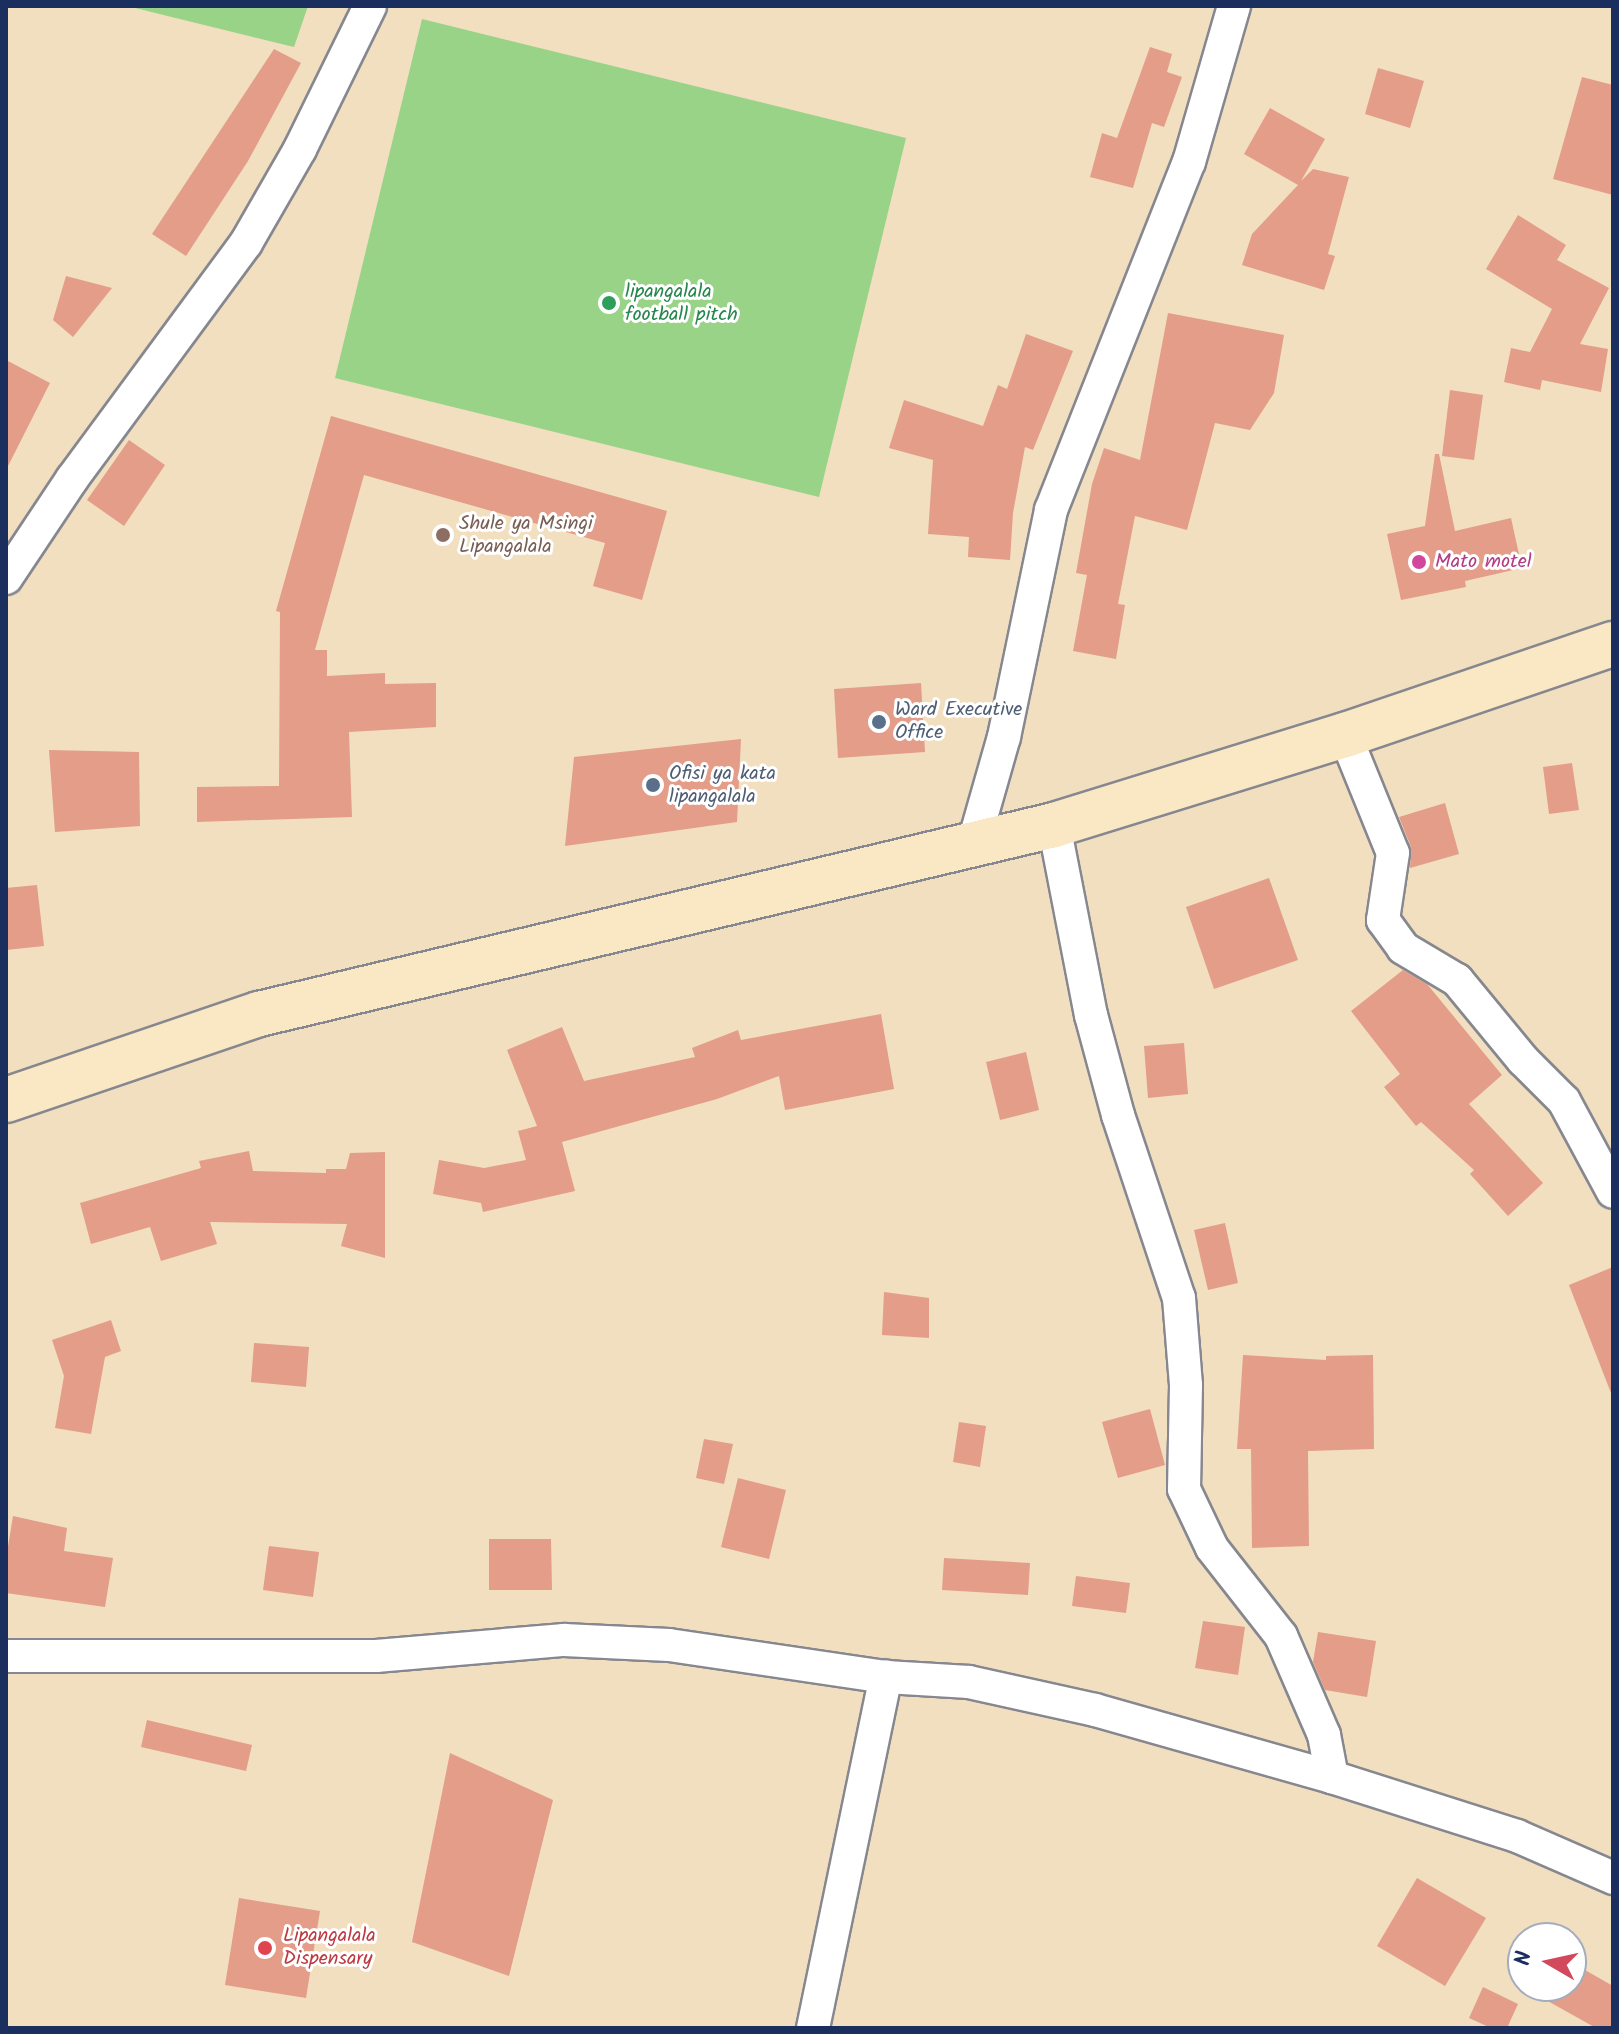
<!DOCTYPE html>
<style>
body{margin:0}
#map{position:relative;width:1619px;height:2034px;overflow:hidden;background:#f1dfc0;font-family:Kalam,sans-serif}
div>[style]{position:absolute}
.green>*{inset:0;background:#98d387}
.building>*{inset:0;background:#e39d88}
.roads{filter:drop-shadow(2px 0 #86878f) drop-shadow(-2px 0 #86878f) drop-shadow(0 2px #86878f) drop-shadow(0 -2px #86878f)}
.street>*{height:32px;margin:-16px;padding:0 16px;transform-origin:16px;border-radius:16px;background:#fff}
.secondary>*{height:44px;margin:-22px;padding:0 22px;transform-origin:22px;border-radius:22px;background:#fae7c3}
.dots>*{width:22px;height:22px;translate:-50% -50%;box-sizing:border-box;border:4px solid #fff;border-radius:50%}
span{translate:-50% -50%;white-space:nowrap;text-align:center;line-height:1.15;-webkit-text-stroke:6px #fff;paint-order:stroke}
.leisure-label{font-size:20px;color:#27864d}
.left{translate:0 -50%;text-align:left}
.education-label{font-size:20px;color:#785e54}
.hotel-label{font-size:20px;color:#b23c85}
.service-label{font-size:20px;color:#4e5e75}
.health-label{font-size:20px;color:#be3a42}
.frame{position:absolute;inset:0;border:8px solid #1b2f5e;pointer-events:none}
.north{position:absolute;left:1507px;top:1922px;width:80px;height:80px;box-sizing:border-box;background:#fff;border:2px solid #a4acbf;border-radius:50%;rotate:279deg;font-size:22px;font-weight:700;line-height:32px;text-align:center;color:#1b2f5e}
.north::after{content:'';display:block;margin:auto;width:28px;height:36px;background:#d1495b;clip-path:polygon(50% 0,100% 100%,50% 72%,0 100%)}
</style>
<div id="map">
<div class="green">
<i style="clip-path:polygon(127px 6px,308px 6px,294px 47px)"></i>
<i style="clip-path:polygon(422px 19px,906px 138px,819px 497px,335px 378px)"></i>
</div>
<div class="building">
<i style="clip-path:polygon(1150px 47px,1172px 54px,1167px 72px,1182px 77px,1164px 127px,1152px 123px,1133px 188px,1090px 177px,1102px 133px,1117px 138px)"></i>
<i style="clip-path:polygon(274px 49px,301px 63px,248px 161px,186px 256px,152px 234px)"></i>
<i style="clip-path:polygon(1378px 68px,1424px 81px,1410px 128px,1365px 114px)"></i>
<i style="clip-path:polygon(1582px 77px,1613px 85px,1613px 195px,1553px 179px)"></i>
<i style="clip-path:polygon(1270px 108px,1325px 139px,1301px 181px,1313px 169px,1349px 177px,1328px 254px,1335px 256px,1324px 290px,1242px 265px,1252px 234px,1298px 185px,1244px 154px)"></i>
<i style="clip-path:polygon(1518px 215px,1566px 245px,1557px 260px,1609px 288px,1580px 344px,1608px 349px,1601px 392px,1542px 380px,1540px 390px,1504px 382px,1511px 348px,1530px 352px,1552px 309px,1486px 269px)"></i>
<i style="clip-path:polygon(66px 276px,112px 288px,73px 337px,53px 320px)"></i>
<i style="clip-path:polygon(1168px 313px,1284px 335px,1274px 393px,1250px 430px,1215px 423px,1187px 530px,1135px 516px,1118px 604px,1125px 605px,1116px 659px,1073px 651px,1087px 575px,1076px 573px,1092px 484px,1104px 448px,1140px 460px)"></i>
<i style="clip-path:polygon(1026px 334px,1073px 351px,1033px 450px,1025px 447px,1013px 513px,1010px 560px,968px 557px,969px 537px,928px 534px,933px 460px,889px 448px,904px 400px,983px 426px,998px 385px,1007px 389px)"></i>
<i style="clip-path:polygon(6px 360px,50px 383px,6px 470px)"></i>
<i style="clip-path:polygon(1450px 390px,1483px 395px,1474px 460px,1442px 456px)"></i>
<i style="clip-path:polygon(331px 416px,667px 511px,642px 600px,593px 586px,605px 543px,364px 475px,315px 650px,327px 650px,327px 676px,385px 673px,385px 684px,436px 683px,436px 727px,349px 732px,352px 817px,197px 822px,197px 787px,279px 786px,280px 612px,276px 611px)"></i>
<i style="clip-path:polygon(129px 440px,165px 465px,124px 526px,87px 500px)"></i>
<i style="clip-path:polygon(1435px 454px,1439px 454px,1455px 531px,1511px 518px,1522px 568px,1465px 581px,1466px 587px,1401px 600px,1387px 534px,1425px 526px)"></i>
<i style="clip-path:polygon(921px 683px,925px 752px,838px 758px,834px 689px)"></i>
<i style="clip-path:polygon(741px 739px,737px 822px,565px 846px,574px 757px)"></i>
<i style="clip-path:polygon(49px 750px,139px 752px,140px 826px,55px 832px)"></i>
<i style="clip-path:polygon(1572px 763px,1579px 810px,1549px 814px,1543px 767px)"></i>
<i style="clip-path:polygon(1445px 803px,1459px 854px,1410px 868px,1411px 847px,1399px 817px)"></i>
<i style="clip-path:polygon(1269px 878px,1298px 960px,1214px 989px,1186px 907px)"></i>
<i style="clip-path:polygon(37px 885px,44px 946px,6px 950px,6px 888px)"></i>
<i style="clip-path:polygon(1403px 970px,1427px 984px,1502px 1075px,1469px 1104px,1543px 1183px,1508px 1216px,1470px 1174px,1474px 1170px,1421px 1122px,1416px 1126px,1384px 1087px,1400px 1074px,1351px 1011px)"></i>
<i style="clip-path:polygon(881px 1014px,894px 1089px,785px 1110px,779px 1076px,717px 1099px,562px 1142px,575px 1191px,483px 1212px,481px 1203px,433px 1194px,439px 1160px,484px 1168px,526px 1160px,518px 1131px,537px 1126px,507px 1050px,562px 1027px,584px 1081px,695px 1057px,692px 1048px,738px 1030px,741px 1040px)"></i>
<i style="clip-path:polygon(1184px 1043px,1188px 1094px,1148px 1098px,1144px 1046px)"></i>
<i style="clip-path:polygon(1026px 1052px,1039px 1110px,1000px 1120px,986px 1062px)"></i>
<i style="clip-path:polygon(249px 1151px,253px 1171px,326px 1173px,326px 1169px,346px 1169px,350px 1153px,385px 1152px,385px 1258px,341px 1246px,347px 1224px,210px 1222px,217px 1244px,161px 1261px,150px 1227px,91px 1244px,80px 1203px,201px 1168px,199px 1161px)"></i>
<i style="clip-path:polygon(1225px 1223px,1238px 1283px,1208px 1290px,1194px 1230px)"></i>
<i style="clip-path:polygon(1613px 1267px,1613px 1392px,1611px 1393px,1569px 1285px)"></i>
<i style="clip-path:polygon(884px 1292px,929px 1298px,929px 1338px,882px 1335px)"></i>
<i style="clip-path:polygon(111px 1320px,121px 1351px,105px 1357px,91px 1434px,55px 1428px,64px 1376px,52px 1340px)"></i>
<i style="clip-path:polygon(254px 1343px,309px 1347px,306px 1387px,251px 1382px)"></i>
<i style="clip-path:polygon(1243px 1355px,1326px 1360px,1326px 1356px,1373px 1355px,1374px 1449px,1308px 1451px,1309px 1546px,1252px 1548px,1251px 1449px,1237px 1449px)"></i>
<i style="clip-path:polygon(1150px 1409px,1165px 1465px,1118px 1478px,1102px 1422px)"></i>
<i style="clip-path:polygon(959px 1422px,986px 1426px,980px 1467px,953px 1462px)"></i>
<i style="clip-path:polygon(704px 1439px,733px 1444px,724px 1484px,696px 1478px)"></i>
<i style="clip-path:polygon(738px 1478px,786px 1490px,769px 1559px,721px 1547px)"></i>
<i style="clip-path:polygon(13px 1516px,67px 1528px,64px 1551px,113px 1558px,105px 1607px,6px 1593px,6px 1559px)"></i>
<i style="clip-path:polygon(489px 1539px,551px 1539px,552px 1590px,489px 1590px)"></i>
<i style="clip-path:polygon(269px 1546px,319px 1552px,313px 1597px,263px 1590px)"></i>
<i style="clip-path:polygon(944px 1558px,1030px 1563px,1028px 1595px,942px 1590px)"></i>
<i style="clip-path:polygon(1076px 1576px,1130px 1583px,1126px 1613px,1072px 1606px)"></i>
<i style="clip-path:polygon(1203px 1621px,1245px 1627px,1238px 1675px,1195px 1668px)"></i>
<i style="clip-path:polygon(1318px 1632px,1376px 1641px,1367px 1697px,1325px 1690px,1313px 1662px)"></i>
<i style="clip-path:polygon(147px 1720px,252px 1745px,246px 1771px,141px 1747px)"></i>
<i style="clip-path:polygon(450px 1753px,553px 1800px,509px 1976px,412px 1942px)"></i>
<i style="clip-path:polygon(1417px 1878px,1486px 1918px,1445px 1986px,1377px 1946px)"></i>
<i style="clip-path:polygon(239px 1898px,320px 1911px,306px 1998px,225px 1985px)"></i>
<i style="clip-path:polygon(1571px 1962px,1613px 1986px,1613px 2028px,1596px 2028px,1521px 1986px,1571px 1986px)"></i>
<i style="clip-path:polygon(1483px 1987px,1518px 2004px,1507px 2028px,1491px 2028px,1469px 2018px)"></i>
</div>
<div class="roads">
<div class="street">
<i style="left:6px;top:578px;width:119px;rotate:-56.3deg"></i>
<i style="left:72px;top:479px;width:293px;rotate:-53.6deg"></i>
<i style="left:246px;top:243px;width:108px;rotate:-60.1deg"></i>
<i style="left:300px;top:149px;width:159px;rotate:-63.9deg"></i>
<i style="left:1345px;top:735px;width:127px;rotate:67.9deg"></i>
<i style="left:1393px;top:853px;width:68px;rotate:98.5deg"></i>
<i style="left:1383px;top:920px;width:34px;rotate:54deg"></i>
<i style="left:1403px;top:948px;width:63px;rotate:30.7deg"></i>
<i style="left:1457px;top:980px;width:104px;rotate:50.5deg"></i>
<i style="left:1523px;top:1060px;width:58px;rotate:45deg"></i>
<i style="left:1564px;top:1101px;width:103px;rotate:61.7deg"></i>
<i style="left:1054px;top:825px;width:194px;rotate:79deg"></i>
<i style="left:1091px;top:1015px;width:104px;rotate:74.9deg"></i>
<i style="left:1118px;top:1115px;width:193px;rotate:71.6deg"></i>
<i style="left:1179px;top:1298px;width:87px;rotate:85.4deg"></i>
<i style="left:1186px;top:1385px;width:104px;rotate:91.1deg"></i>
<i style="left:1184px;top:1489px;width:65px;rotate:64.6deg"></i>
<i style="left:1212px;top:1548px;width:112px;rotate:51.9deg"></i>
<i style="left:1281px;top:1636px;width:108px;rotate:66.5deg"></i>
<i style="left:1324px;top:1735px;width:43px;rotate:79.2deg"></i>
<i style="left:974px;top:842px;width:109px;rotate:-74.1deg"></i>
<i style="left:1004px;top:737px;width:232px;rotate:-78.3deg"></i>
<i style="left:1051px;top:510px;width:374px;rotate:-68.4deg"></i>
<i style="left:1189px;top:162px;width:162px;rotate:-73.9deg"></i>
<i style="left:6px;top:1656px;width:370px"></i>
<i style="left:376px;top:1656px;width:189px;rotate:-4.9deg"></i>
<i style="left:564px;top:1640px;width:105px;rotate:2.7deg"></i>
<i style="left:669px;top:1645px;width:219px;rotate:8.4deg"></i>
<i style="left:886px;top:1677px;width:83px;rotate:3.4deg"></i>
<i style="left:969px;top:1682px;width:129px;rotate:12.5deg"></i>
<i style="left:1095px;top:1710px;width:246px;rotate:15.8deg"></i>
<i style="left:1332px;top:1777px;width:194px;rotate:17.7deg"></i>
<i style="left:1517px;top:1836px;width:105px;rotate:23.6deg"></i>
<i style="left:813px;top:2028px;width:359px;rotate:-78.3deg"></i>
</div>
<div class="secondary">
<i style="left:6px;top:1100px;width:267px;rotate:-18.8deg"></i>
<i style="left:259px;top:1014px;width:817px;rotate:-13.37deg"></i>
<i style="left:1054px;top:825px;width:305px;rotate:-17.2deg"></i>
<i style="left:1345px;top:735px;width:283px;rotate:-18.8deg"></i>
</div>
</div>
<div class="dots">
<i style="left:609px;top:303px;background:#2e9e5b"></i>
<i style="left:443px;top:535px;background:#8d6e63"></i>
<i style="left:1419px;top:562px;background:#d1479c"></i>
<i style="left:879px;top:722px;background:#5c6f8a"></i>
<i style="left:653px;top:785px;background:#5c6f8a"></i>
<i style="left:265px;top:1948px;background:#e0444e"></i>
</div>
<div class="leisure-label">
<span class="left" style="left:625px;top:304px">lipangalala<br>football pitch</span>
</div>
<div class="education-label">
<span class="left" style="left:459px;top:536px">Shule ya Msingi<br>Lipangalala</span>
</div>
<div class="hotel-label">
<span class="left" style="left:1435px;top:562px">Mato motel</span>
</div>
<div class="service-label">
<span class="left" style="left:895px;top:722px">Ward Executive<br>Office</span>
<span class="left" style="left:669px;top:786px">Ofisi ya kata<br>lipangalala</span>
</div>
<div class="health-label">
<span class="left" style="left:283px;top:1948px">Lipangalala<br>Dispensary</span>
</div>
<div class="frame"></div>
<div class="north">N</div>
</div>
